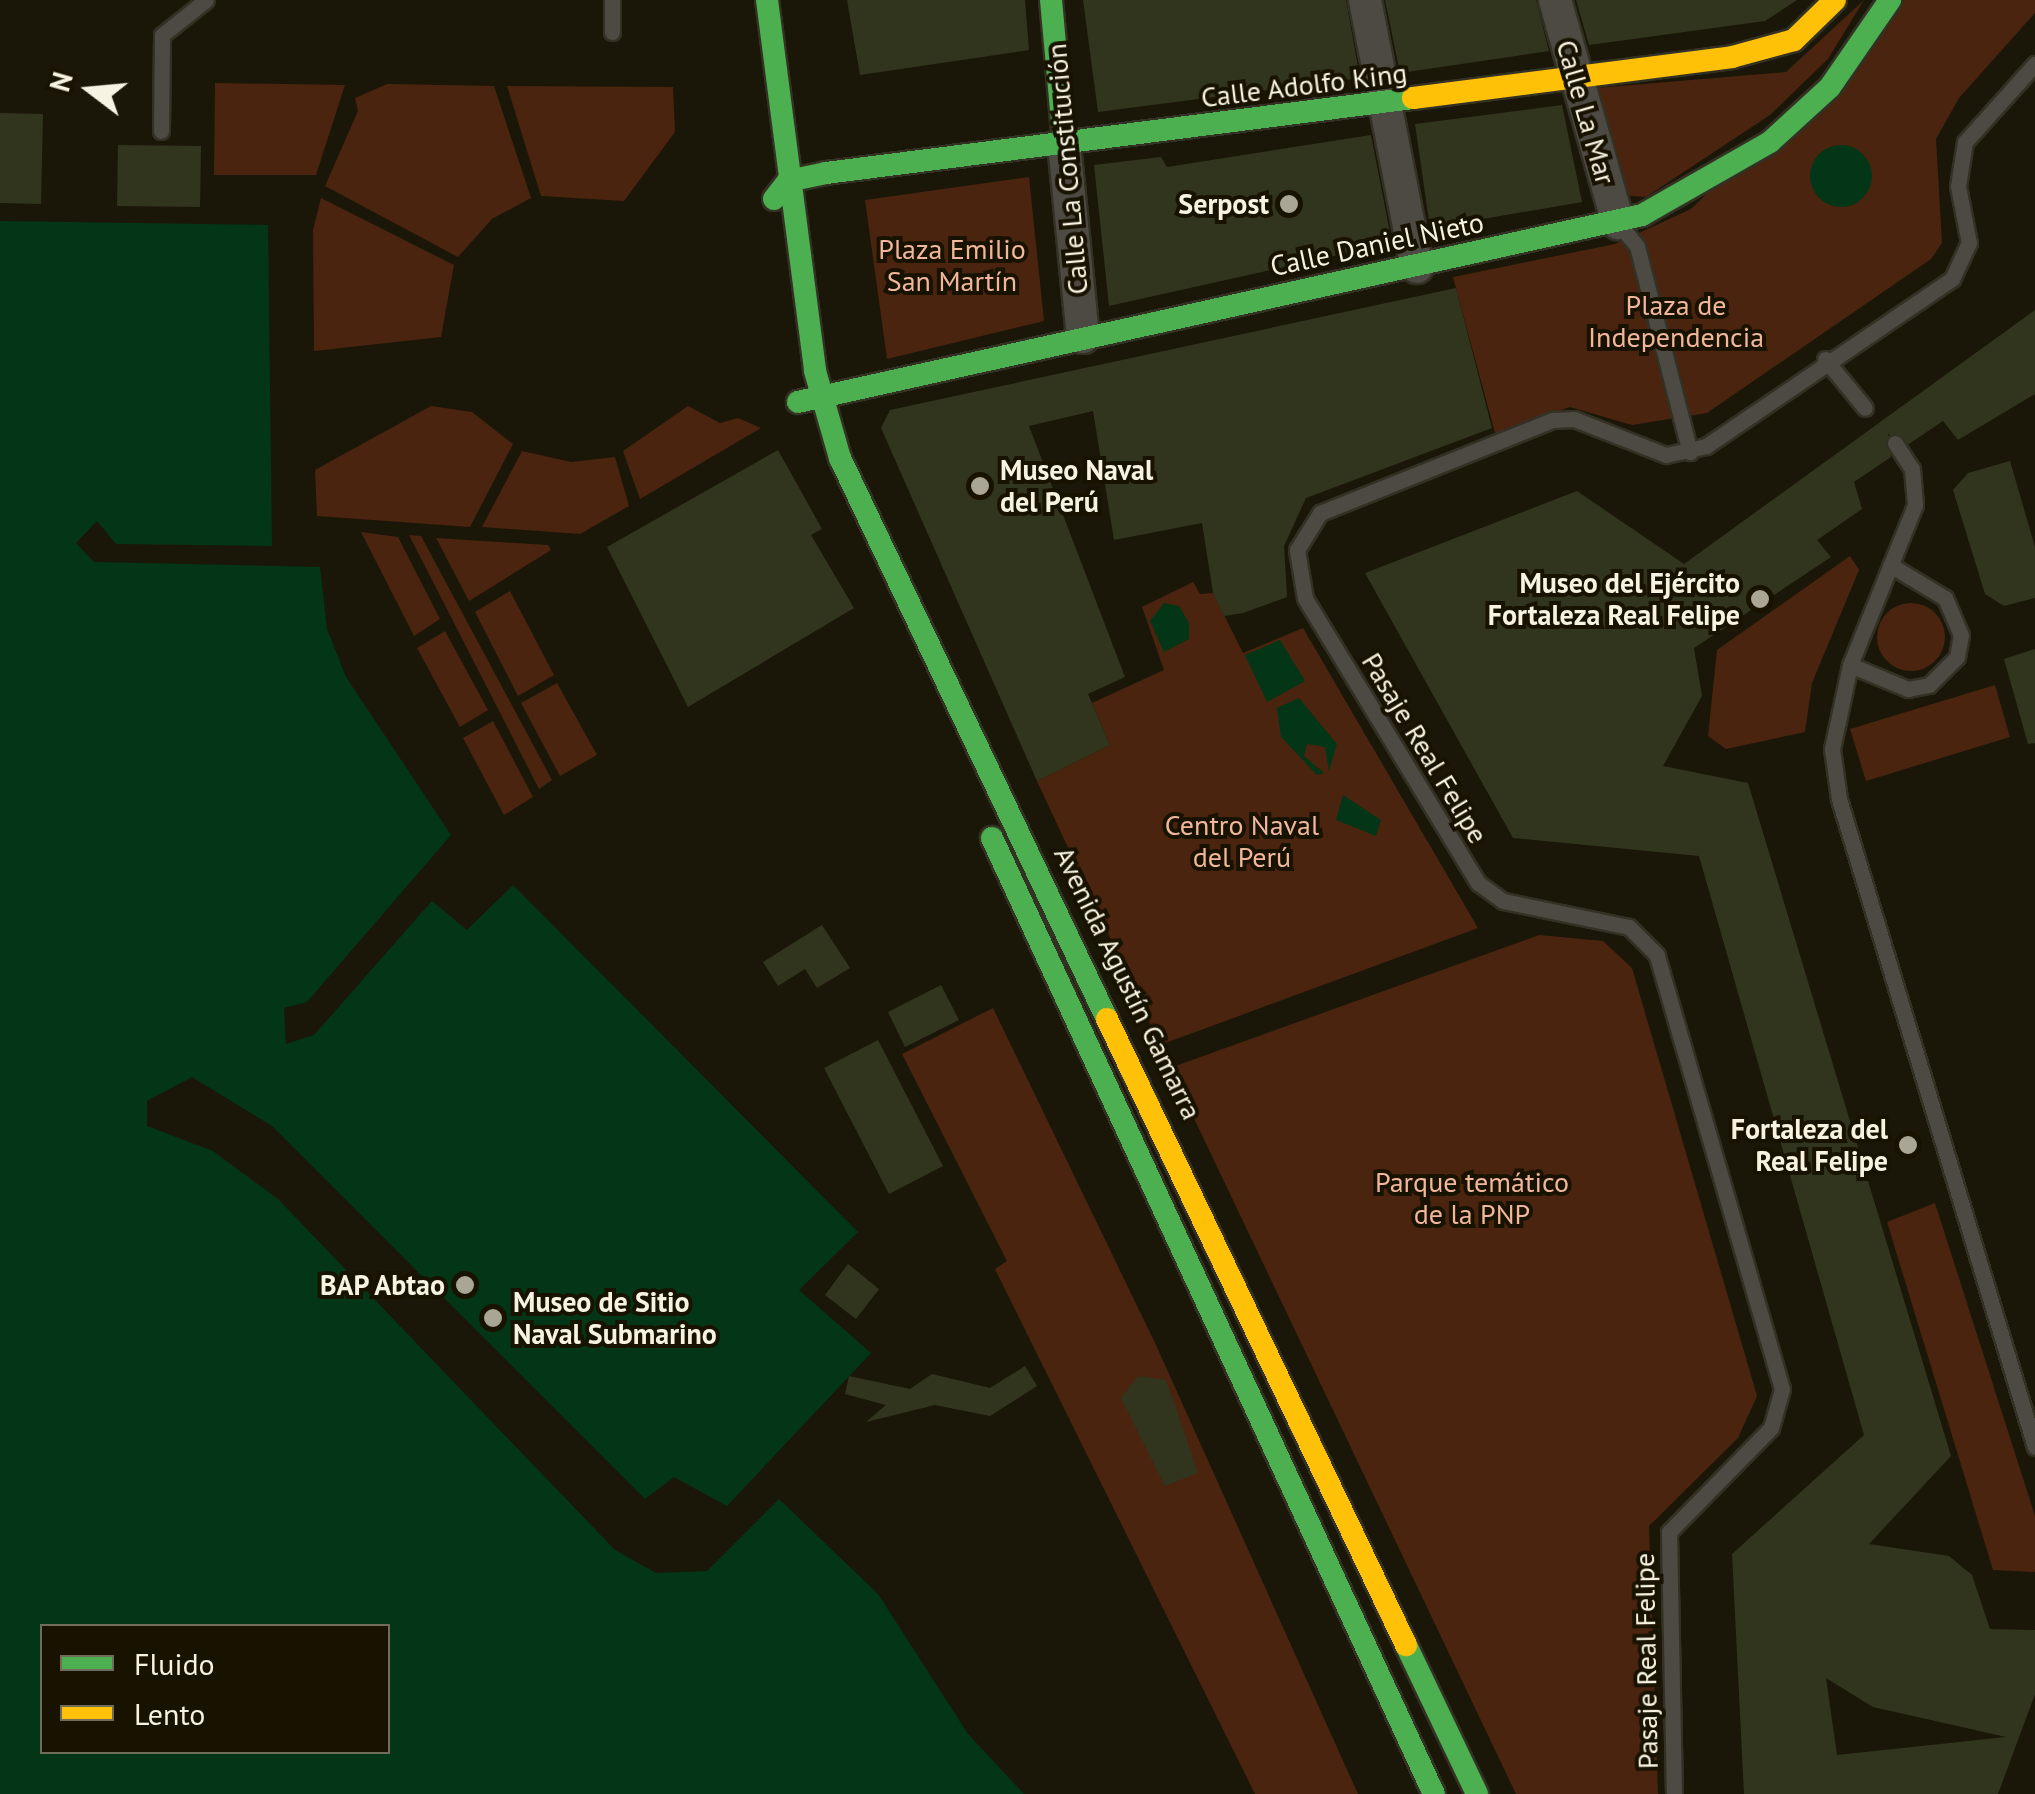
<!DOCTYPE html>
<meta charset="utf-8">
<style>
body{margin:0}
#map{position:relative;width:2035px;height:1794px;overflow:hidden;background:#1a1708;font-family:"PT Sans",sans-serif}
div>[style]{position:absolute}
.green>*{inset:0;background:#4a240e}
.round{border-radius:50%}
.water>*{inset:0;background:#033616}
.building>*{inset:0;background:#32351e}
.roads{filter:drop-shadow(2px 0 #333124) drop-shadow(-2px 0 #333124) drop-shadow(0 2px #333124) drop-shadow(0 -2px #333124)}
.lane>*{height:15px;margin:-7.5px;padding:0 7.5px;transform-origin:7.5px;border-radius:7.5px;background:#4d4a44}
.street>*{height:32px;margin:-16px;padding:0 16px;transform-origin:16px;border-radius:16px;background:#4d4a44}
.fast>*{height:22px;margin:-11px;padding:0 11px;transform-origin:11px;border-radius:11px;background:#4caf50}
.slow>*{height:22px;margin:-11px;padding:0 11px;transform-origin:11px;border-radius:11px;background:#ffc107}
.dots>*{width:28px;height:28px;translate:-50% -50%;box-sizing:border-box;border:5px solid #181200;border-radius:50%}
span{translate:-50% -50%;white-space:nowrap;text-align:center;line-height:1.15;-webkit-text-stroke:8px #181200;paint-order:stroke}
.street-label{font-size:28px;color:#f6f3e2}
.poi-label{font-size:28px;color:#f6f3e2;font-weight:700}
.right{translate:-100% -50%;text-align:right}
.left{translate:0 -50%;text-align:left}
.park-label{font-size:28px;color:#f2b79b}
.legend{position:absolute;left:40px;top:1624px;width:350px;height:130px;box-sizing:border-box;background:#181200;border:2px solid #716c5a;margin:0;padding:12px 18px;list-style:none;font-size:30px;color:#f6f3e2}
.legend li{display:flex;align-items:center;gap:20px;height:50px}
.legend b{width:50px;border:2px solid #716c5a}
.north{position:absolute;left:40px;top:40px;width:100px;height:100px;-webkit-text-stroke:8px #181200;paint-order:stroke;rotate:286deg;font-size:28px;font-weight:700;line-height:40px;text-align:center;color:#f6f3e2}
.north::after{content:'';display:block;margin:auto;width:35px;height:45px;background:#f6f3e2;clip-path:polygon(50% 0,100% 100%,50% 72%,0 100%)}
</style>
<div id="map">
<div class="green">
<i style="clip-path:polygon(1864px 0,1828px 59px,1770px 115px,1646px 197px,1618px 195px,1596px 88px,1786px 72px)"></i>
<i style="clip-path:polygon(1904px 0,2035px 0,2035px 13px,1959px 98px,1936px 139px,1942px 243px,1931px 259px,1707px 413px,1632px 425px,1570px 407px,1495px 433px,1453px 277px,1615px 244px,1691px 209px)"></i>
<i style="clip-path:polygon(215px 83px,345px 85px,316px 175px,214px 175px)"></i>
<i style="clip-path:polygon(387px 84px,494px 86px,531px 198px,492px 219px,458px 257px,325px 186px,358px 111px,355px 98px)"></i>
<i style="clip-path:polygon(507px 86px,673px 87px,675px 132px,624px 201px,541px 196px)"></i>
<i style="clip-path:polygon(1029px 177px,1044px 321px,887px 359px,865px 200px)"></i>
<i style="clip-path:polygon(321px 198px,454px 265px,441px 337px,314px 351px,313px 230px)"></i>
<i style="clip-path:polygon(431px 406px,472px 412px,513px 444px,470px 527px,317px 516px,315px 470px)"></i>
<i style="clip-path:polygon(688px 406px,720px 423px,738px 418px,761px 428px,640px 499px,623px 451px)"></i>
<i style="clip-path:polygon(522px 451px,571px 462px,615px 457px,629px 506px,580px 534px,482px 527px)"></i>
<i style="clip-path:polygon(361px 532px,398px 537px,440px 619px,414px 636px)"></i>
<i style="clip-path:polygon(409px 535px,421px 536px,552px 780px,539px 789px)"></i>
<i style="clip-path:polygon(436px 538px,548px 545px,551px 550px,469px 601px)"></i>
<i style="clip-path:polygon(1850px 556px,1859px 570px,1812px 683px,1805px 732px,1726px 749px,1708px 736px,1717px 650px)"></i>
<i style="clip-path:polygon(1193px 582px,1200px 594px,1213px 593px,1243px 653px,1303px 628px,1478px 928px,1160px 1045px,1037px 781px,1110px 745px,1092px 703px,1164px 670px,1142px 607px)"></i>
<i style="clip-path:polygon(510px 591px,554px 675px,518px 696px,475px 612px)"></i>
<i class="round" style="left:1877px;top:603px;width:68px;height:68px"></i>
<i style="clip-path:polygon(445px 631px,488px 710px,460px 727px,417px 648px)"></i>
<i style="clip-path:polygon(557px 683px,597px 755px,560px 776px,521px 703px)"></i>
<i style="clip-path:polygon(1995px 685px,2010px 737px,1866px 781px,1850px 729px)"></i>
<i style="clip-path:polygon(493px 721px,533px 797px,504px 815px,463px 738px)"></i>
<i style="clip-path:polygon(1539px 935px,1603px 941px,1632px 968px,1757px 1396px,1738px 1438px,1649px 1526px,1658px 1794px,1516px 1794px,1170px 1068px)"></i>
<i style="clip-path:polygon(993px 1008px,1156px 1345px,1358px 1794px,1255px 1794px,995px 1269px,1007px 1261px,902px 1054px)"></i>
<i style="clip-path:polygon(1935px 1203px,2035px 1516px,2035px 1572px,1993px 1570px,1887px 1222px)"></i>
</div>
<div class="water">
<i class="round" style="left:1810px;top:145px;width:62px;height:62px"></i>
<i style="clip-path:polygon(evenodd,0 221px,268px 225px,272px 546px,116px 544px,97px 521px,76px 543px,94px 562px,320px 567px,327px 629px,346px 677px,451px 835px,307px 1002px,284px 1008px,286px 1044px,314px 1035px,432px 901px,467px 930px,513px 885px,858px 1232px,799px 1290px,871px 1353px,727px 1506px,674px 1477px,645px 1499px,272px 1126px,192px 1077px,147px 1101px,147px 1126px,213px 1151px,278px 1199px,615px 1550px,656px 1573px,707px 1571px,779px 1499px,878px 1594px,968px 1734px,1024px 1794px,0 1794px,0 221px,42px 1626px,388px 1626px,388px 1752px,42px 1752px,42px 1626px)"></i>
<i style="clip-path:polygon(1164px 603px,1179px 606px,1189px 623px,1189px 639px,1164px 652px,1150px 621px)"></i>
<i style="clip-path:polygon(1280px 640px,1305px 681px,1267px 702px,1245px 655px)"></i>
<i style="clip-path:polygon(1299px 698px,1337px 744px,1329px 771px,1325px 747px,1307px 744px,1304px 756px,1324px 773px,1317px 775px,1281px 737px,1277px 708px)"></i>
<i style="clip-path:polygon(1343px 795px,1381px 820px,1376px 836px,1336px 820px)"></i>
</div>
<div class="building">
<i style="clip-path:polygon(847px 0,1025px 0,1029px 50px,860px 75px)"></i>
<i style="clip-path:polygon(1083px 0,1346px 0,1360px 78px,1098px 112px)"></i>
<i style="clip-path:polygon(1385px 0,1536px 0,1549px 51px,1400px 73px)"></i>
<i style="clip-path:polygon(1576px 0,1797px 0,1765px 21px,1589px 45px)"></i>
<i style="clip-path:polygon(1562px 105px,1582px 202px,1430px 228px,1415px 124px)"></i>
<i style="clip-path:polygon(0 113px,43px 114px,41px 204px,0 203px)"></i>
<i style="clip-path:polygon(1371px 135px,1392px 243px,1109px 306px,1094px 165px,1161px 157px,1167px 167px)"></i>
<i style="clip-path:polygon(118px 145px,201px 146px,200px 207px,117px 206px)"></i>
<i style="clip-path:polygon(1456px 288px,1492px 428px,1306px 498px,1284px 546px,1287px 597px,1243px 613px,1224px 616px,1213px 593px,1202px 523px,1114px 540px,1093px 411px,1029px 426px,1125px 677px,1088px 694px,1110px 745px,1037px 781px,881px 428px,890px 410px)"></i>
<i style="clip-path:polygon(evenodd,2035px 310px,2035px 394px,1958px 440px,1943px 421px,1909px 444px,1888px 434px,1891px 457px,1854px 482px,1862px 509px,1817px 540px,1831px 557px,1694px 648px,1702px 696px,1663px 766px,1748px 783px,1951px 1456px,1869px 1544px,1949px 1556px,1972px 1575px,1990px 1629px,2035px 1630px,2035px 1694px,1998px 1794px,1744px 1794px,1732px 1554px,1864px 1435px,1699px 856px,1513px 838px,1365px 573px,1577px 491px,1684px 564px,2035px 310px,1826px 1678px,1873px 1707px,2006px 1737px,1837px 1755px,1826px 1678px)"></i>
<i style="clip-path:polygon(778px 450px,822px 529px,811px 535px,854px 608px,688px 707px,607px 547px)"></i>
<i style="clip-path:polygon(2010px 461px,2035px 547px,2035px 598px,2004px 606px,1985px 594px,1953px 490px,1968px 473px)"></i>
<i style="clip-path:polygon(2035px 649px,2035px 743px,2028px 744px,2004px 659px)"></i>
<i style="clip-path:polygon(822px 925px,850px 968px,817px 988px,805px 969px,778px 986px,763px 962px)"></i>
<i style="clip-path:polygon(941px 985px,959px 1020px,905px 1047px,888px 1012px)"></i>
<i style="clip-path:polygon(878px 1040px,943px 1166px,889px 1194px,824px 1068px)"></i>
<i style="clip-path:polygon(848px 1264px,879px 1289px,856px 1319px,825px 1295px)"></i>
<i style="clip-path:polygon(1025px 1366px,1037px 1386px,990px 1416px,935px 1405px,866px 1422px,886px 1405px,845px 1394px,849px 1376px,910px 1389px,932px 1374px,990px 1388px)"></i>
<i style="clip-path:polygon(1138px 1376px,1166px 1380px,1198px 1473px,1165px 1486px,1121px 1398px)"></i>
</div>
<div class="roads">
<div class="lane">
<i style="left:612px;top:0;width:32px;rotate:90deg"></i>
<i style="left:161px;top:131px;width:96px;rotate:-89.4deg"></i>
<i style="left:162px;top:35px;width:56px;rotate:-38.5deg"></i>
<i style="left:1619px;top:224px;width:28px;rotate:51deg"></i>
<i style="left:1637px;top:246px;width:213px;rotate:75.6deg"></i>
<i style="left:1825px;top:359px;width:63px;rotate:50.8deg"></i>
<i style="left:1895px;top:443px;width:31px;rotate:57deg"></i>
<i style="left:1912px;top:469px;width:36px;rotate:85deg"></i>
<i style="left:1915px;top:505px;width:173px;rotate:112.1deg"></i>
<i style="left:1850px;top:665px;width:86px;rotate:102.1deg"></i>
<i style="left:1832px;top:749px;width:50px;rotate:82deg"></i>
<i style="left:1839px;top:799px;width:677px;rotate:73.17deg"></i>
<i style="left:1850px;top:665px;width:63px;rotate:22.5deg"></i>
<i style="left:1908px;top:689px;width:21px;rotate:-11deg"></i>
<i style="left:1929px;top:685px;width:40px;rotate:-45deg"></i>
<i style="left:1957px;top:657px;width:22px;rotate:-80deg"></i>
<i style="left:1961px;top:635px;width:40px;rotate:-113.4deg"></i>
<i style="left:1945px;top:598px;width:64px;rotate:-149deg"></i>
<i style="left:1674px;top:1794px;width:262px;rotate:-91.1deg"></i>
<i style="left:1669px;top:1532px;width:146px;rotate:-45.6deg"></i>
<i style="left:1771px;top:1428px;width:41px;rotate:-74.2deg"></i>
<i style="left:1782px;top:1389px;width:452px;rotate:-106.1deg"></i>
<i style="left:1657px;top:955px;width:40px;rotate:-135deg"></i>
<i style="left:1629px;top:927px;width:129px;rotate:-168.3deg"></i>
<i style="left:1503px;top:901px;width:31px;rotate:-144deg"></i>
<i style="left:1478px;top:883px;width:333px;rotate:-121.3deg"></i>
<i style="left:1305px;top:598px;width:49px;rotate:-99.5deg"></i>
<i style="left:1297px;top:550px;width:44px;rotate:-58.1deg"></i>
<i style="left:1320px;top:513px;width:251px;rotate:-21.8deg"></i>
<i style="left:1553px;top:420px;width:21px;rotate:-3deg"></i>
<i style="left:1574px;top:419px;width:99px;rotate:21.4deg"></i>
<i style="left:1666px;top:455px;width:41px;rotate:-12.7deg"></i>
<i style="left:1706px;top:446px;width:297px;rotate:-34.2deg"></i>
<i style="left:1952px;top:279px;width:40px;rotate:-65deg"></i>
<i style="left:1969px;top:243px;width:58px;rotate:-100.9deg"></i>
<i style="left:1958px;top:186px;width:45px;rotate:-81deg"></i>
<i style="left:1965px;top:142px;width:105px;rotate:-48.1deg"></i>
</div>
<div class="street">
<i style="left:1365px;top:0;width:272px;rotate:79deg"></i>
<i style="left:1555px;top:0;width:232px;rotate:74.2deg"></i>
<i style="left:1064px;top:144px;width:194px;rotate:84.4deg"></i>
</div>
<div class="fast">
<i style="left:767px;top:0;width:374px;rotate:82.6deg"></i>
<i style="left:815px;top:371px;width:91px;rotate:74deg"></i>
<i style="left:840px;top:458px;width:621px;rotate:64.55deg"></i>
<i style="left:1051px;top:0;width:145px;rotate:84.8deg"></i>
<i style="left:774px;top:199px;width:23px;rotate:-52deg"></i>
<i style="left:788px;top:181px;width:39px;rotate:-12deg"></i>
<i style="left:826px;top:173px;width:592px;rotate:-7.28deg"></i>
<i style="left:798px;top:402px;width:864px;rotate:-12.49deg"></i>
<i style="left:1642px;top:215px;width:147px;rotate:-29.7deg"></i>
<i style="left:1770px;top:142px;width:81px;rotate:-42.5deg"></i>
<i style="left:1830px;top:87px;width:106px;rotate:-55.4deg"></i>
<i style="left:992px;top:838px;width:1053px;rotate:65.19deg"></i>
<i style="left:1406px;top:1645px;width:165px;rotate:64.5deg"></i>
</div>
<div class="slow">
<i style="left:1413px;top:98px;width:322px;rotate:-7.3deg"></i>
<i style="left:1732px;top:57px;width:64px;rotate:-15.3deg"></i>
<i style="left:1794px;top:40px;width:57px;rotate:-44.3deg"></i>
<i style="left:1107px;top:1019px;width:694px;rotate:64.47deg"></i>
</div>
</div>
<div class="dots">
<i style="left:1289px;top:204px;background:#a9a696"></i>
<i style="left:980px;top:486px;background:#a9a696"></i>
<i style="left:1760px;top:599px;background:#a9a696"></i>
<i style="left:1908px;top:1145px;background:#a9a696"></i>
<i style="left:465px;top:1285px;background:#a9a696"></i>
<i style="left:493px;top:1318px;background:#a9a696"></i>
</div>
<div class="street-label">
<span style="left:1304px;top:85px;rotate:-7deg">Calle Adolfo King</span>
<span style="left:1586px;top:112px;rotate:74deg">Calle La Mar</span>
<span style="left:1067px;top:169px;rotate:-95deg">Calle La Constitución</span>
<span style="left:1377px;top:244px;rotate:-12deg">Calle Daniel Nieto</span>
<span style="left:1425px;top:748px;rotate:59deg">Pasaje Real Felipe</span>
<span style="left:1128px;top:983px;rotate:64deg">Avenida Agustín Gamarra</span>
<span style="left:1646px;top:1661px;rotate:-91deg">Pasaje Real Felipe</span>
</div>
<div class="poi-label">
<span class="right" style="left:1269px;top:204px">Serpost</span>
<span class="left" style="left:1000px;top:486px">Museo Naval<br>del Perú</span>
<span class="right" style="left:1740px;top:599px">Museo del Ejército<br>Fortaleza Real Felipe</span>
<span class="right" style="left:1888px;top:1145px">Fortaleza del<br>Real Felipe</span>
<span class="right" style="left:445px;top:1285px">BAP Abtao</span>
<span class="left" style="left:513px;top:1318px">Museo de Sitio<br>Naval Submarino</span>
</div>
<div class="park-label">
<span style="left:952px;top:265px">Plaza Emilio<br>San Martín</span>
<span style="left:1676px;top:321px">Plaza de<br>Independencia</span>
<span style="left:1242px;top:841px">Centro Naval<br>del Perú</span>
<span style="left:1472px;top:1198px">Parque temático<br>de la PNP</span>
</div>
<ul class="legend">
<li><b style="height:12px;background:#4caf50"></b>Fluido</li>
<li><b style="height:12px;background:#ffc107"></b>Lento</li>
</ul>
<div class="north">N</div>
</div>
